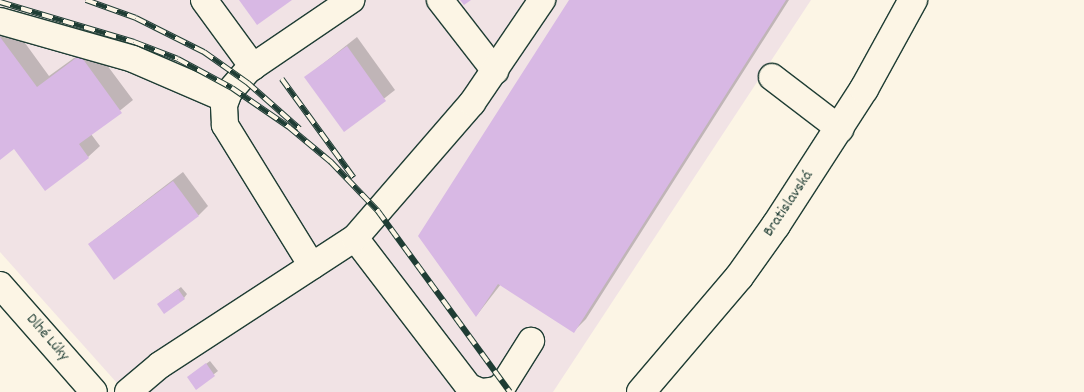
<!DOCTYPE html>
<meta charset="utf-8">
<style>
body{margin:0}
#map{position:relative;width:1084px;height:392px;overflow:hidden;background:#fcf5e5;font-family:Dekko,sans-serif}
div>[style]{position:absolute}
.built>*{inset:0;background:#f1e3e5}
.shadow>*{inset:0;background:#0003}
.building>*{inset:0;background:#d8b8e4}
.roads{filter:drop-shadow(1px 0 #1f3d34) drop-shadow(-1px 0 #1f3d34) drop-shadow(0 1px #1f3d34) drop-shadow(0 -1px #1f3d34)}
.minor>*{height:26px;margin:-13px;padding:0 13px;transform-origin:13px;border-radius:13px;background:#fcf5e5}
.major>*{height:28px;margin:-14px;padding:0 14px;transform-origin:14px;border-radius:14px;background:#fcf5e5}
.rail>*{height:5.5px;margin-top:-2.75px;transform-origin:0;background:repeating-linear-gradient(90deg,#fcf5e5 0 11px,#1f3d34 0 22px);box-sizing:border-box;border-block:1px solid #1f3d34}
span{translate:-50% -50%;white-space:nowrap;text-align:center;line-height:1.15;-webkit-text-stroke:4px #fcf5e5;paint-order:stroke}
.street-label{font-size:16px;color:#1f3d34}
</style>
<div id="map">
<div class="built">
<i style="clip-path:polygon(0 0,811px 0,553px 392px,125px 392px,0 252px)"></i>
</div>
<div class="shadow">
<i style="clip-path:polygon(570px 0,789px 0,586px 319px,574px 331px,501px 284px,477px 315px)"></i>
<i style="clip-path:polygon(9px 21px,49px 76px,92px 45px,133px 100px,91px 134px,100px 146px,88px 157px,14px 148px,0 158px,0 27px)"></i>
<i style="clip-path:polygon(357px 37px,395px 90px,344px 130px,306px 77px)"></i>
<i style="clip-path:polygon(183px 172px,208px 206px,199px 215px,89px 244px)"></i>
<i style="clip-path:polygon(181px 287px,187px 294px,184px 298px,162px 301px)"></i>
<i style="clip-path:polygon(210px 361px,218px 371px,196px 388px,192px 374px)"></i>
</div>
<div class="building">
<i style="clip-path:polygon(239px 0,292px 0,257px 25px)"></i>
<i style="clip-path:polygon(460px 0,471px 0,464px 5px)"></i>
<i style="clip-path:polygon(569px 0,786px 0,574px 333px,498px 284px,476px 317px,418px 236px)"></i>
<i style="clip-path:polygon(0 37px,37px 87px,80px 55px,122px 113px,79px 144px,89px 158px,45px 191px,14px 149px,0 160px)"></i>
<i style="clip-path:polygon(347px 46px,386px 101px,344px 132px,304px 77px)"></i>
<i style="clip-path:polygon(173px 181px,199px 216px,114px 280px,88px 244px)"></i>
<i style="clip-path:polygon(178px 289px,185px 299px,164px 314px,157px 304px)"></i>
<i style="clip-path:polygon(206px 363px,215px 376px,196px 390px,187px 377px)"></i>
</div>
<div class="roads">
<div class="minor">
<i style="left:204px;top:0;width:83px;rotate:53.8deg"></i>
<i style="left:440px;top:0;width:90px;rotate:52.2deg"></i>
<i style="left:0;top:21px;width:138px;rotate:15.9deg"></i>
<i style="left:133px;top:59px;width:101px;rotate:23.3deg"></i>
<i style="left:772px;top:77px;width:86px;rotate:37.4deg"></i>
<i style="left:355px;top:238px;width:188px;rotate:52.6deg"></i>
<i style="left:469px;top:387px;width:13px;rotate:23deg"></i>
<i style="left:312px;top:266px;width:166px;rotate:-121.7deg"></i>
<i style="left:225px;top:125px;width:20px;rotate:-93deg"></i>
<i style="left:224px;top:105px;width:14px;rotate:-69deg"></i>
<i style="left:229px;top:92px;width:29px;rotate:-49deg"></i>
<i style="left:248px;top:70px;width:125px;rotate:-34.2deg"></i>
<i style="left:0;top:285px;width:142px;rotate:48.7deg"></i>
<i style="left:128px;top:392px;width:42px;rotate:-40.2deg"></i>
<i style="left:160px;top:365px;width:233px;rotate:-33.1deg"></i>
<i style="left:355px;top:238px;width:179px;rotate:-49.1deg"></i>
<i style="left:472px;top:103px;width:125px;rotate:-55.8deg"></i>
<i style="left:482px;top:392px;width:15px;rotate:-8deg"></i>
<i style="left:497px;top:390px;width:9px;rotate:-41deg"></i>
<i style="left:504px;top:384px;width:51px;rotate:-57.9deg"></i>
</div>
<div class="major">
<i style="left:641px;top:392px;width:151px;rotate:-49.6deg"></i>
<i style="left:739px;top:277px;width:64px;rotate:-54.6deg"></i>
<i style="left:776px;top:225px;width:162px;rotate:-57.1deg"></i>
<i style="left:864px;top:89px;width:102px;rotate:-61.2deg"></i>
</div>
</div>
<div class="rail">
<i style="left:86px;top:0;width:53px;rotate:19.8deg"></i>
<i style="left:136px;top:18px;width:76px;rotate:26.6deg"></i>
<i style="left:204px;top:52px;width:54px;rotate:35.2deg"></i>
<i style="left:248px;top:83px;width:69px;rotate:41.5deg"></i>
<i style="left:0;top:2px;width:140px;rotate:16.6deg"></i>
<i style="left:134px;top:42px;width:47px;rotate:21.1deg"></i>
<i style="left:178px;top:59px;width:61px;rotate:28.2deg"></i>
<i style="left:232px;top:88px;width:69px;rotate:34.4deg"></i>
<i style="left:289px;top:127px;width:55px;rotate:39.8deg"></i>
<i style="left:331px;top:162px;width:68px;rotate:46.2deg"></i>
<i style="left:378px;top:211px;width:224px;rotate:53.9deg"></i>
<i style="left:282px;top:79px;width:122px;rotate:54deg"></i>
</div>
<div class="street-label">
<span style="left:789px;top:204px;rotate:-56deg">Bratislavská</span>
<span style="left:47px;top:338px;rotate:49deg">Dlhé Lúky</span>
</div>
</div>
